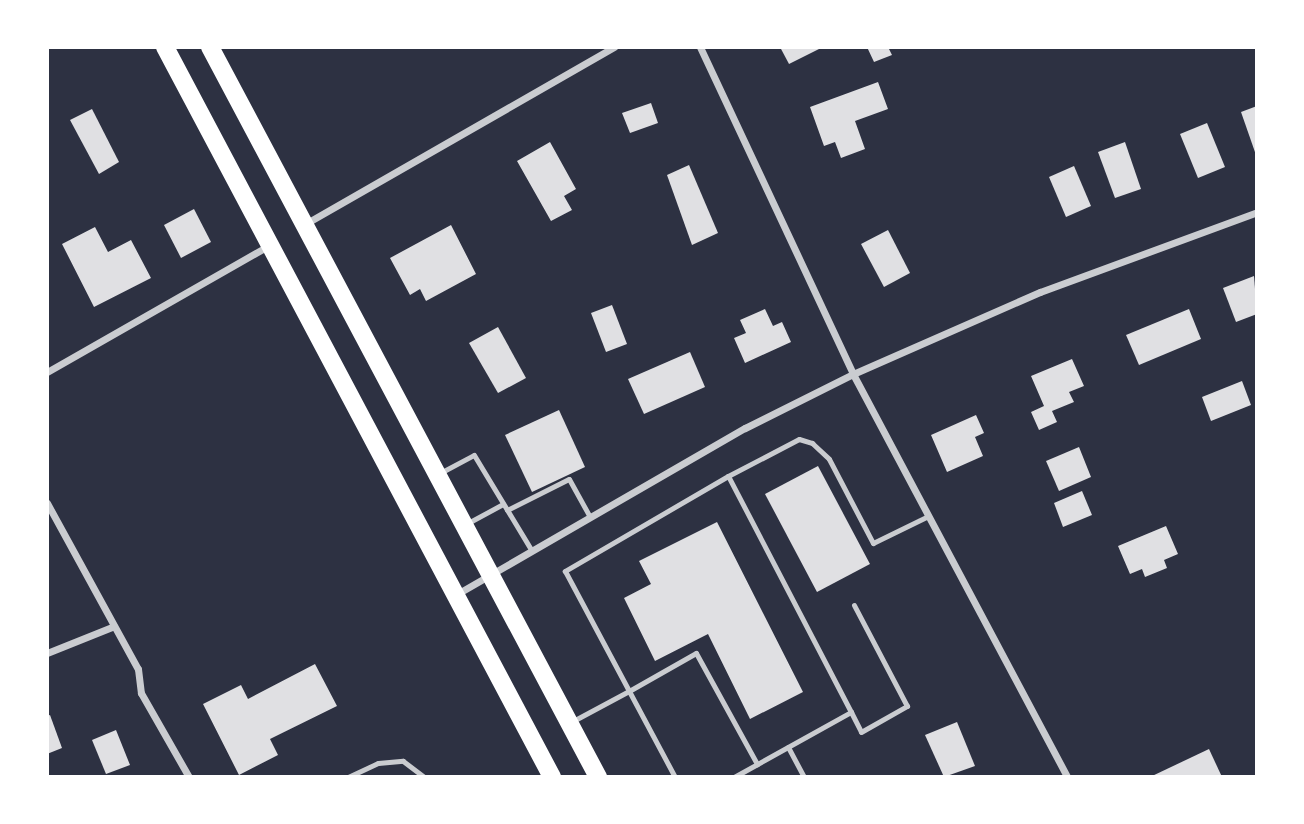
<!DOCTYPE html>
<style>
body{margin:0}
#map{position:relative;width:1304px;height:824px;overflow:hidden;background:#2d3142;font-family:Raleway,sans-serif}
div>[style]{position:absolute}
.building>*{inset:0;background:#e0e0e3}
.service>*{height:5px;margin:-2.5px;padding:0 2.5px;transform-origin:2.5px;border-radius:2.5px;background:#caccd0}
.minor>*{height:7px;margin:-3.5px;padding:0 3.5px;transform-origin:3.5px;border-radius:3.5px;background:#caccd0}
.primary>*{height:18px;margin:-9px;padding:0 9px;transform-origin:9px;border-radius:9px;background:#fff}
span{translate:-50% -50%;white-space:nowrap;text-align:center;line-height:1.15;-webkit-text-stroke:5px #fff;paint-order:stroke}
.frame{position:absolute;inset:0;border:49px solid #fff;pointer-events:none}
</style>
<div id="map">
<div class="building">
<i style="clip-path:polygon(780px 47px,823px 47px,789px 64px)"></i>
<i style="clip-path:polygon(867px 47px,888px 47px,892px 55px,874px 62px)"></i>
<i style="clip-path:polygon(878px 82px,888px 109px,855px 121px,865px 149px,841px 158px,835px 142px,824px 146px,810px 107px)"></i>
<i style="clip-path:polygon(651px 103px,658px 123px,630px 133px,622px 113px)"></i>
<i style="clip-path:polygon(1257px 106px,1257px 155px,1256px 155px,1241px 112px)"></i>
<i style="clip-path:polygon(92px 109px,119px 162px,99px 174px,70px 120px)"></i>
<i style="clip-path:polygon(1207px 123px,1225px 167px,1198px 178px,1180px 134px)"></i>
<i style="clip-path:polygon(550px 142px,576px 189px,564px 196px,572px 210px,551px 221px,517px 161px)"></i>
<i style="clip-path:polygon(1125px 142px,1141px 189px,1115px 198px,1098px 152px)"></i>
<i style="clip-path:polygon(689px 165px,718px 233px,692px 245px,667px 175px)"></i>
<i style="clip-path:polygon(1074px 166px,1091px 206px,1066px 217px,1049px 177px)"></i>
<i style="clip-path:polygon(194px 209px,211px 242px,181px 258px,164px 225px)"></i>
<i style="clip-path:polygon(451px 225px,476px 274px,426px 301px,420px 289px,410px 295px,390px 258px)"></i>
<i style="clip-path:polygon(95px 227px,108px 252px,131px 240px,151px 278px,94px 307px,62px 244px)"></i>
<i style="clip-path:polygon(888px 230px,910px 273px,884px 287px,861px 244px)"></i>
<i style="clip-path:polygon(1254px 276px,1257px 314px,1236px 322px,1223px 288px)"></i>
<i style="clip-path:polygon(612px 305px,627px 344px,606px 352px,591px 313px)"></i>
<i style="clip-path:polygon(765px 309px,773px 326px,782px 322px,791px 342px,745px 363px,734px 338px,746px 333px,740px 320px)"></i>
<i style="clip-path:polygon(1189px 309px,1201px 339px,1139px 365px,1126px 335px)"></i>
<i style="clip-path:polygon(498px 327px,526px 378px,498px 393px,469px 343px)"></i>
<i style="clip-path:polygon(690px 352px,705px 387px,644px 414px,628px 379px)"></i>
<i style="clip-path:polygon(1072px 359px,1084px 386px,1069px 392px,1074px 402px,1052px 411px,1057px 422px,1039px 430px,1031px 412px,1044px 406px,1031px 376px)"></i>
<i style="clip-path:polygon(1242px 381px,1251px 405px,1211px 421px,1202px 397px)"></i>
<i style="clip-path:polygon(559px 410px,585px 467px,532px 492px,505px 435px)"></i>
<i style="clip-path:polygon(976px 415px,984px 433px,975px 437px,983px 456px,947px 472px,931px 435px)"></i>
<i style="clip-path:polygon(1079px 447px,1091px 477px,1059px 491px,1046px 461px)"></i>
<i style="clip-path:polygon(818px 466px,870px 564px,817px 592px,765px 494px)"></i>
<i style="clip-path:polygon(1082px 491px,1092px 515px,1063px 527px,1054px 503px)"></i>
<i style="clip-path:polygon(717px 522px,803px 692px,750px 719px,708px 634px,655px 661px,624px 598px,651px 584px,639px 561px)"></i>
<i style="clip-path:polygon(1166px 526px,1178px 554px,1164px 560px,1167px 568px,1145px 577px,1142px 569px,1130px 574px,1118px 546px)"></i>
<i style="clip-path:polygon(315px 664px,337px 706px,270px 739px,278px 755px,239px 775px,203px 704px,241px 685px,248px 699px)"></i>
<i style="clip-path:polygon(50px 715px,62px 748px,47px 754px,47px 716px)"></i>
<i style="clip-path:polygon(957px 722px,975px 766px,944px 777px,925px 735px)"></i>
<i style="clip-path:polygon(116px 730px,130px 765px,106px 774px,92px 740px)"></i>
<i style="clip-path:polygon(1209px 749px,1222px 777px,1150px 777px)"></i>
</div>
<div class="service">
<i style="left:440px;top:473px;width:38px;rotate:-28deg"></i>
<i style="left:474px;top:455px;width:112px;rotate:58.9deg"></i>
<i style="left:728px;top:476px;width:80px;rotate:-27.5deg"></i>
<i style="left:799px;top:439px;width:14px;rotate:17deg"></i>
<i style="left:812px;top:443px;width:23px;rotate:43deg"></i>
<i style="left:829px;top:459px;width:95px;rotate:62.4deg"></i>
<i style="left:873px;top:543px;width:61px;rotate:-26.1deg"></i>
<i style="left:507px;top:510px;width:69px;rotate:-26.6deg"></i>
<i style="left:569px;top:479px;width:43px;rotate:61.1deg"></i>
<i style="left:466px;top:524px;width:42px;rotate:-28.4deg"></i>
<i style="left:851px;top:712px;width:22px;rotate:63deg"></i>
<i style="left:861px;top:732px;width:53px;rotate:-29.5deg"></i>
<i style="left:907px;top:706px;width:114px;rotate:-117.7deg"></i>
<i style="left:573px;top:721px;width:64px;rotate:-28.2deg"></i>
<i style="left:629px;top:691px;width:98px;rotate:61.9deg"></i>
<i style="left:788px;top:747px;width:34px;rotate:62deg"></i>
<i style="left:348px;top:777px;width:33px;rotate:-25deg"></i>
<i style="left:378px;top:763px;width:25px;rotate:-5deg"></i>
<i style="left:403px;top:761px;width:26px;rotate:37deg"></i>
<i style="left:734px;top:777px;width:134px;rotate:-29.1deg"></i>
<i style="left:851px;top:712px;width:266px;rotate:-117.5deg"></i>
<i style="left:728px;top:476px;width:189px;rotate:149.8deg"></i>
<i style="left:565px;top:571px;width:136px;rotate:61.9deg"></i>
<i style="left:629px;top:691px;width:77px;rotate:-29.6deg"></i>
<i style="left:696px;top:653px;width:127px;rotate:61.2deg"></i>
</div>
<div class="minor">
<i style="left:700px;top:47px;width:361px;rotate:64.9deg"></i>
<i style="left:853px;top:374px;width:456px;rotate:62deg"></i>
<i style="left:305px;top:224px;width:356px;rotate:-29.8deg"></i>
<i style="left:47px;top:372px;width:257px;rotate:-29.7deg"></i>
<i style="left:47px;top:503px;width:189px;rotate:61.3deg"></i>
<i style="left:138px;top:669px;width:24px;rotate:83deg"></i>
<i style="left:141px;top:693px;width:97px;rotate:60.3deg"></i>
<i style="left:457px;top:594px;width:332px;rotate:-30deg"></i>
<i style="left:745px;top:428px;width:121px;rotate:-26.6deg"></i>
<i style="left:853px;top:374px;width:204px;rotate:-23.7deg"></i>
<i style="left:1040px;top:292px;width:231px;rotate:-20.2deg"></i>
<i style="left:47px;top:653px;width:72px;rotate:-21.9deg"></i>
</div>
<div class="primary">
<i style="left:165px;top:47px;width:826px;rotate:62.07deg"></i>
<i style="left:210px;top:47px;width:827px;rotate:62.01deg"></i>
</div>
<div class="frame"></div>
</div>
